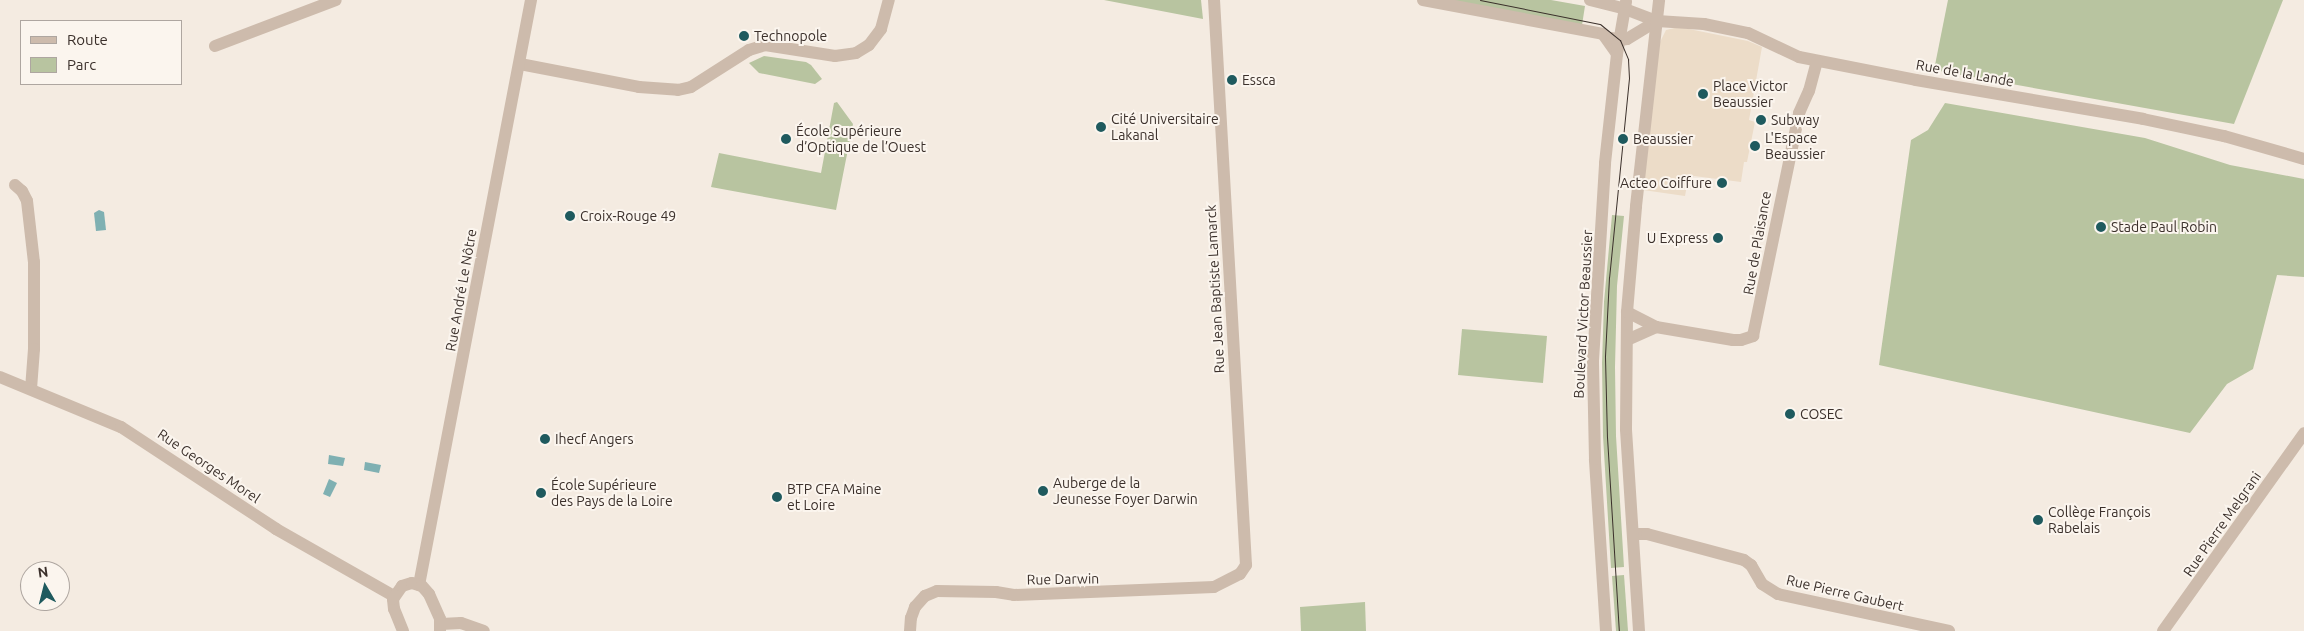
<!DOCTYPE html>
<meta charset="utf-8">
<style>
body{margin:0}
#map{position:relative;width:2304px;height:631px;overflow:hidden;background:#f4ebe1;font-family:Ubuntu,sans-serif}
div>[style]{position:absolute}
.green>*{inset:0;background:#b8c4a0}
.plaza>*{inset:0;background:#ecdcc8}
.water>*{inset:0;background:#7fb0b2}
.minor>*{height:12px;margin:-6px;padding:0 6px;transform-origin:6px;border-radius:6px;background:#cdbbac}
.tram>*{height:1px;margin:-0.5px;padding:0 0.5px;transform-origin:0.5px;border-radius:0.5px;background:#3b302b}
.dots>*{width:14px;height:14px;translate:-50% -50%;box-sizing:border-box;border:2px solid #fbf5ee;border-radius:50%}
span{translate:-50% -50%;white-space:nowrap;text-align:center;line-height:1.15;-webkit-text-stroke:4px #fbf5ee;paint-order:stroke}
.poi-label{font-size:14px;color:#3b302b}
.left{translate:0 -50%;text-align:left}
.right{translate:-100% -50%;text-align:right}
.street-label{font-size:14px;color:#3b302b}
.legend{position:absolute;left:20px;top:20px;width:162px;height:65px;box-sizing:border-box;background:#fbf5ee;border:1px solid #aea6a0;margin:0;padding:6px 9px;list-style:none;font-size:15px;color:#3b302b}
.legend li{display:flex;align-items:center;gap:10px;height:25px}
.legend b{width:25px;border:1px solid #aea6a0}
.north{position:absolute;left:20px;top:561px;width:50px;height:50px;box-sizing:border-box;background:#fbf5ee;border:1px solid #aea6a0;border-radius:50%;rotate:352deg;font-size:14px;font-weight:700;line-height:20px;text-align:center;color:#3b302b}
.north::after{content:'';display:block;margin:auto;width:18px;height:22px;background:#1f5a5e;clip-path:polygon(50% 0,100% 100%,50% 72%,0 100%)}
</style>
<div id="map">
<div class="green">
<i style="clip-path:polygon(1104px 0,1201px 0,1203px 19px)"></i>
<i style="clip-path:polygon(1448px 0,1551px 0,1585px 6px,1582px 25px)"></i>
<i style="clip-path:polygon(1948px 0,2283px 0,2234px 124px,1934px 70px)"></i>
<i style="clip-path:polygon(764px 56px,806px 62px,811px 65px,822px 79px,815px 84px,759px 73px,749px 63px)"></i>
<i style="clip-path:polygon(837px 102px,853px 124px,836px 210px,711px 187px,719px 153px,821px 173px,834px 103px)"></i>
<i style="clip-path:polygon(1945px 103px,2145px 138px,2230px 165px,2304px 179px,2304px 277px,2277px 275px,2253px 369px,2227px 384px,2190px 433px,1879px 365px,1911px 140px,1928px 130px)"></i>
<i style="clip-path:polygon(1612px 215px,1624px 216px,1617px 286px,1615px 367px,1616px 436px,1624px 567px,1611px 568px,1603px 436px,1602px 363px,1604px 302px)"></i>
<i style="clip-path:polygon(1462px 329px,1547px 336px,1543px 383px,1458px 375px)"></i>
<i style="clip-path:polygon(1624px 575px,1628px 631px,1616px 631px,1612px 576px)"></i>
<i style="clip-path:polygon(1365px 602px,1366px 631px,1301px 631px,1300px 607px)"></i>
</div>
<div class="plaza">
<i style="clip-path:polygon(1679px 27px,1748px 41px,1762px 47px,1749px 120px,1755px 122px,1747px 162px,1744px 162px,1741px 182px,1694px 176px,1688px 180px,1685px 196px,1643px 190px,1658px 46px,1666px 30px)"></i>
</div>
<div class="water">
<i style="clip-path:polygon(99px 210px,104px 212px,106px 230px,96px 231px,94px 213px)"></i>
<i style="clip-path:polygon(329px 455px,345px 458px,343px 466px,328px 464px)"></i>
<i style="clip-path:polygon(365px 462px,381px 465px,379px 473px,364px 470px)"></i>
<i style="clip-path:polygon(329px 479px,337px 483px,330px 497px,323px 494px)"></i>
</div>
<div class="minor">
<i style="left:1423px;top:0;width:183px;rotate:10.7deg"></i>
<i style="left:1603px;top:34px;width:24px;rotate:55deg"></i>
<i style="left:1590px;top:0;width:36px;rotate:14deg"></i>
<i style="left:1625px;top:9px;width:34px;rotate:21deg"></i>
<i style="left:1657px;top:21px;width:47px;rotate:3.7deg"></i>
<i style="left:1704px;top:24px;width:45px;rotate:11.6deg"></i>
<i style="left:1748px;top:33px;width:56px;rotate:25.2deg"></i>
<i style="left:1799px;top:57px;width:119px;rotate:11.1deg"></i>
<i style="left:1916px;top:80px;width:230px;rotate:9.7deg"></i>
<i style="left:2143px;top:119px;width:83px;rotate:11.9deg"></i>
<i style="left:2224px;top:136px;width:83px;rotate:16deg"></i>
<i style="left:1612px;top:38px;width:8px;rotate:14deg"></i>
<i style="left:1620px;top:40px;width:7px;rotate:-8deg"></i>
<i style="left:1627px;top:39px;width:35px;rotate:-31deg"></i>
<i style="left:215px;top:46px;width:129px;rotate:-20.8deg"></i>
<i style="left:520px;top:64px;width:121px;rotate:10.9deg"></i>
<i style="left:639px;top:87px;width:39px;rotate:4deg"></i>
<i style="left:678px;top:90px;width:13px;rotate:-13deg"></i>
<i style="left:691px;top:87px;width:69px;rotate:-32.5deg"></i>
<i style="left:749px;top:50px;width:17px;rotate:-17deg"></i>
<i style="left:765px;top:45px;width:71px;rotate:8.9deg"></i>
<i style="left:835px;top:56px;width:21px;rotate:-8deg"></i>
<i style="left:856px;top:53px;width:15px;rotate:-32deg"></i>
<i style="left:869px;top:45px;width:20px;rotate:-53deg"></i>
<i style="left:881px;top:29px;width:30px;rotate:-75deg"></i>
<i style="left:15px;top:185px;width:9px;rotate:41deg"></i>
<i style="left:22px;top:191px;width:11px;rotate:63deg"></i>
<i style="left:27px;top:201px;width:61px;rotate:83.5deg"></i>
<i style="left:34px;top:262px;width:87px;rotate:90deg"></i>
<i style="left:34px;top:349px;width:40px;rotate:94.3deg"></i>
<i style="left:1627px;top:312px;width:33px;rotate:27deg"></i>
<i style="left:1656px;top:327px;width:78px;rotate:9.6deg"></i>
<i style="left:1733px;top:340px;width:8px"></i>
<i style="left:1741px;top:340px;width:13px;rotate:-18deg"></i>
<i style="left:1753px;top:336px;width:228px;rotate:-78.3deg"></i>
<i style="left:1799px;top:113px;width:24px;rotate:-66deg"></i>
<i style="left:1809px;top:91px;width:31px;rotate:-75deg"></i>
<i style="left:1627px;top:340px;width:32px;rotate:-24deg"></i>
<i style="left:0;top:377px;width:131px;rotate:22.5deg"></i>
<i style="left:121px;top:427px;width:186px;rotate:33.3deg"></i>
<i style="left:276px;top:529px;width:136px;rotate:29.6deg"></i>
<i style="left:1633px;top:534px;width:14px"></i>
<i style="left:1647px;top:534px;width:100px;rotate:15deg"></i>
<i style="left:1744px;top:560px;width:9px;rotate:36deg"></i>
<i style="left:1751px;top:565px;width:22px;rotate:60deg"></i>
<i style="left:1762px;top:584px;width:19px;rotate:32deg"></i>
<i style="left:1778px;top:594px;width:175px;rotate:12.2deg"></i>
<i style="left:419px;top:585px;width:596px;rotate:-79.16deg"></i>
<i style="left:441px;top:624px;width:20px;rotate:-3deg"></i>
<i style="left:461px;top:623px;width:24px;rotate:19deg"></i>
<i style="left:403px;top:631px;width:24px;rotate:-112deg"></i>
<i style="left:394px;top:609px;width:10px;rotate:-96deg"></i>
<i style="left:393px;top:599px;width:16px;rotate:-55deg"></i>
<i style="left:402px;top:586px;width:10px;rotate:-17deg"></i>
<i style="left:412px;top:583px;width:10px;rotate:17deg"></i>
<i style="left:422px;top:586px;width:11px;rotate:49deg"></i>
<i style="left:429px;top:594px;width:27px;rotate:66deg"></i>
<i style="left:440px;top:619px;width:12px;rotate:90deg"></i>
<i style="left:910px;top:631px;width:13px;rotate:-86deg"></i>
<i style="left:911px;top:618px;width:12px;rotate:-70deg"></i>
<i style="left:915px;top:607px;width:15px;rotate:-48deg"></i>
<i style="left:925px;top:596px;width:13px;rotate:-23deg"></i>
<i style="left:937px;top:591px;width:59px;rotate:1deg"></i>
<i style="left:996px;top:592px;width:18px;rotate:9deg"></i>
<i style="left:1014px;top:595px;width:200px;rotate:-2.3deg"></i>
<i style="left:1214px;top:587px;width:29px;rotate:-27deg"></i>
<i style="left:1240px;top:574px;width:11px;rotate:-56deg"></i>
<i style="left:1246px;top:565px;width:566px;rotate:-93.24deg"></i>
<i style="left:1606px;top:631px;width:172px;rotate:-93.7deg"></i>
<i style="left:1595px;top:459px;width:98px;rotate:-91.2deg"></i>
<i style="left:1593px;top:361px;width:198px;rotate:-86.5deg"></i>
<i style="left:1605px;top:163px;width:110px;rotate:-83.7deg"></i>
<i style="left:1617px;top:54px;width:53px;rotate:-80.2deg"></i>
<i style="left:1639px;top:631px;width:202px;rotate:-93.7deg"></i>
<i style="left:1626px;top:429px;width:117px;rotate:-89.5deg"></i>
<i style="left:1627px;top:312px;width:106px;rotate:-85.1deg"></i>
<i style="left:1636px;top:206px;width:207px;rotate:-83.6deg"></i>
<i style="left:2163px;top:631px;width:243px;rotate:-54.5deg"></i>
</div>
<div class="tram">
<i style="left:1480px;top:0;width:122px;rotate:11.3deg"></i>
<i style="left:1600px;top:24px;width:26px;rotate:39deg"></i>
<i style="left:1620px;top:40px;width:21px;rotate:67deg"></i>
<i style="left:1628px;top:59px;width:19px;rotate:87deg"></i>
<i style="left:1629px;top:78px;width:200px;rotate:95.7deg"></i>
<i style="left:1609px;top:277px;width:80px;rotate:92.9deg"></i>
<i style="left:1605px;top:357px;width:80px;rotate:88.6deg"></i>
<i style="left:1607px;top:437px;width:194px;rotate:86.5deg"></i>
</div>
<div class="dots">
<i style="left:744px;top:36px;background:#1f5a5e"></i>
<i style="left:1232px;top:80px;background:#1f5a5e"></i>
<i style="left:1703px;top:94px;background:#1f5a5e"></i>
<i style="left:1761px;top:120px;background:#1f5a5e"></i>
<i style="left:1101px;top:127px;background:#1f5a5e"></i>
<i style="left:786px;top:139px;background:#1f5a5e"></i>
<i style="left:1623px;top:139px;background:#1f5a5e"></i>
<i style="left:1755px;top:146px;background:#1f5a5e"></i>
<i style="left:1722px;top:183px;background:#1f5a5e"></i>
<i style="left:570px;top:216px;background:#1f5a5e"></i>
<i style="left:2101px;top:227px;background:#1f5a5e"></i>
<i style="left:1718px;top:238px;background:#1f5a5e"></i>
<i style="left:1790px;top:414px;background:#1f5a5e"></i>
<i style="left:545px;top:439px;background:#1f5a5e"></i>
<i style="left:1043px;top:491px;background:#1f5a5e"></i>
<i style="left:541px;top:493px;background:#1f5a5e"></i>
<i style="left:777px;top:497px;background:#1f5a5e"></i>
<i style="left:2038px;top:520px;background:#1f5a5e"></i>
</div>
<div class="poi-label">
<span class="left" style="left:754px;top:36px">Technopole</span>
<span class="left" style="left:1242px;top:80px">Essca</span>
<span class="left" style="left:1713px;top:94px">Place Victor<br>Beaussier</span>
<span class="left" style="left:1111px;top:127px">Cité Universitaire<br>Lakanal</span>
<span class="left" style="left:1771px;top:120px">Subway</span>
<span class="left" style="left:796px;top:139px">École Supérieure<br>d’Optique de l’Ouest</span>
<span class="left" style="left:1765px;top:146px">L'Espace<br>Beaussier</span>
<span class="left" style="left:1633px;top:139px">Beaussier</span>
<span class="right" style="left:1712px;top:183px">Acteo Coiffure</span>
<span class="left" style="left:580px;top:216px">Croix-Rouge 49</span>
<span class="left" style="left:2111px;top:227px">Stade Paul Robin</span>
<span class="right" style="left:1708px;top:238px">U Express</span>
<span class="left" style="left:1800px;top:414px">COSEC</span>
<span class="left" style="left:555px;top:439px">Ihecf Angers</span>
<span class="left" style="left:1053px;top:491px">Auberge de la<br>Jeunesse Foyer Darwin</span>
<span class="left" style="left:551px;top:493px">École Supérieure<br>des Pays de la Loire</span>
<span class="left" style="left:787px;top:497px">BTP CFA Maine<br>et Loire</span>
<span class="left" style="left:2048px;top:520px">Collège François<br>Rabelais</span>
</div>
<div class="street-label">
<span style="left:1965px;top:73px;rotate:10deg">Rue de la Lande</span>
<span style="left:1757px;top:243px;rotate:-80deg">Rue de Plaisance</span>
<span style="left:1215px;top:289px;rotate:-93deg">Rue Jean Baptiste Lamarck</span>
<span style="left:461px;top:290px;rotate:-80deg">Rue André Le Nôtre</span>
<span style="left:1583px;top:314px;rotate:-87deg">Boulevard Victor Beaussier</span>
<span style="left:209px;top:466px;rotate:34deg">Rue Georges Morel</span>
<span style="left:2222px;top:524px;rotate:-55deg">Rue Pierre Melgrani</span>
<span style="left:1063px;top:579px;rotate:-1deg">Rue Darwin</span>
<span style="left:1845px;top:593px;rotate:13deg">Rue Pierre Gaubert</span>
</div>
<ul class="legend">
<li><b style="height:6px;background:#cdbbac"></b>Route</li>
<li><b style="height:14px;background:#b8c4a0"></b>Parc</li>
</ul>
<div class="north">N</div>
</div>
